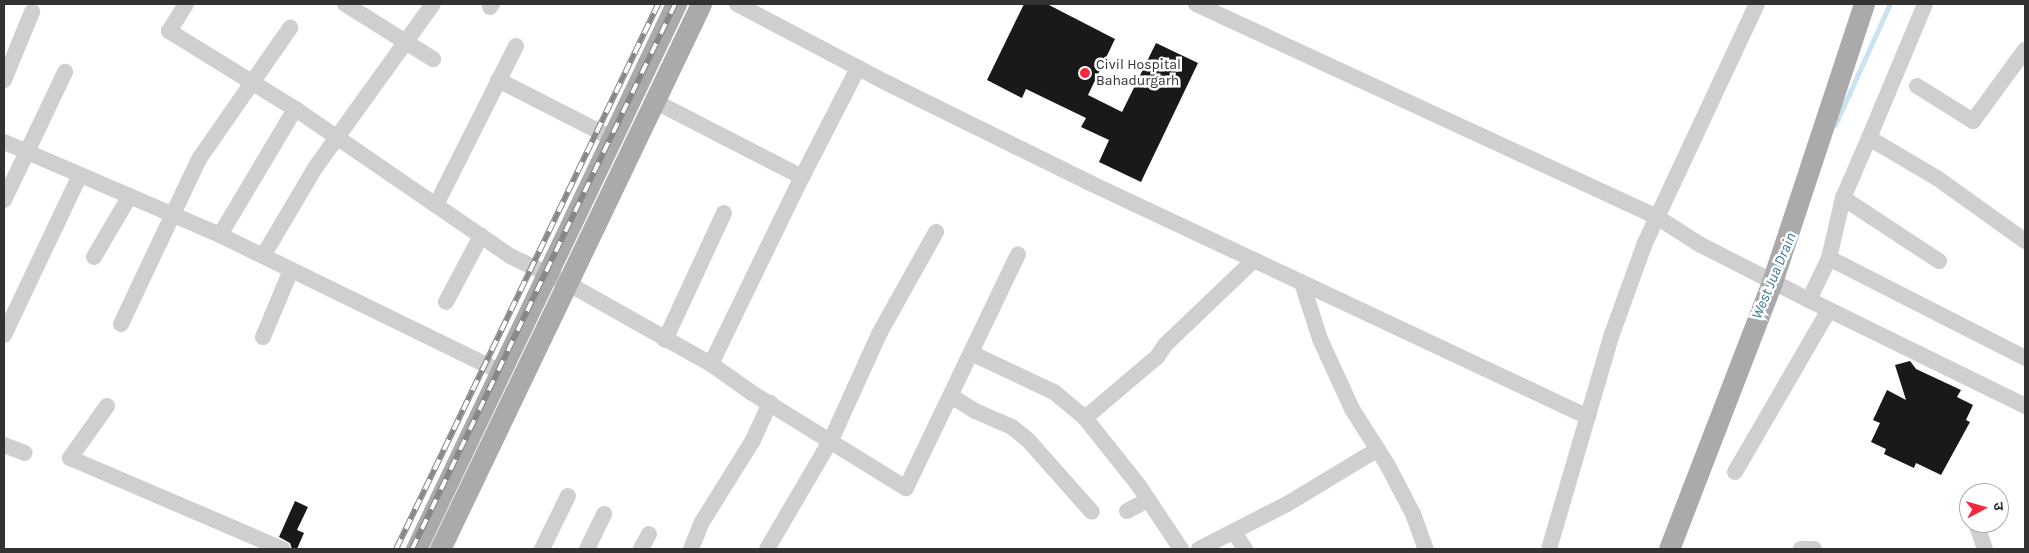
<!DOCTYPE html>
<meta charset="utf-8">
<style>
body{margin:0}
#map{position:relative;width:2029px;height:553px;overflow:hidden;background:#fff;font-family:Karla,"Noto Sans Devanagari",sans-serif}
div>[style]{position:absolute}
.stream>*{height:4.5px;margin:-2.25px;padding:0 2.25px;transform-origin:2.25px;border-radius:2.25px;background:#cae3f0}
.building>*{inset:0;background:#191919}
.minor>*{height:16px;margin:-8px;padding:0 8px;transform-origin:8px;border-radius:8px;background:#cfcfcf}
.major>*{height:21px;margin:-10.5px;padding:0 10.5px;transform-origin:10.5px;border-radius:10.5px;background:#aaa}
.rail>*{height:5.5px;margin-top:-2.75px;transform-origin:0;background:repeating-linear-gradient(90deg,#fff 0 11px,#878787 0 22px);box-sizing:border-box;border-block:1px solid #878787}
.dots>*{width:14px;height:14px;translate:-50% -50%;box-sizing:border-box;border:2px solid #fff;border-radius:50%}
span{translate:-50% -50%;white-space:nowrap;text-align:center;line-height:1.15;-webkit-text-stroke:5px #fff;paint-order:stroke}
.poi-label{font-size:14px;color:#323232}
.left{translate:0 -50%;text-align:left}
.water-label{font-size:15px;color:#37789c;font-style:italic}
.frame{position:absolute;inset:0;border:5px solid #323232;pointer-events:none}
.north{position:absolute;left:1959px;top:483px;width:50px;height:50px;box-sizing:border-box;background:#fff;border:1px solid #adadad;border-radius:50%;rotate:84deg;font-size:14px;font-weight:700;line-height:20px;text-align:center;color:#323232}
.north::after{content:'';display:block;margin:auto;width:18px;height:22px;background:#f4283e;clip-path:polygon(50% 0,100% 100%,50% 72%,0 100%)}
</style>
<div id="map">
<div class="stream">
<i style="left:1835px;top:125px;width:133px;rotate:-65.6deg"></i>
</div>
<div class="building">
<i style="clip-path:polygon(1024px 4px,1047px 4px,1115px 39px,1088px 95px,1122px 112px,1156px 43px,1198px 63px,1141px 182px,1099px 162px,1109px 140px,1081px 127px,1086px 118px,1026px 89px,1022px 98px,987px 80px)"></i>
<i style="clip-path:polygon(1910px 361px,1916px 369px,1961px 390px,1957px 397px,1973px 405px,1966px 420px,1970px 422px,1941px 475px,1916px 463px,1914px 468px,1884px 454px,1886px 449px,1871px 442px,1880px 423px,1873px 420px,1887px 390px,1906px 400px,1895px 365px)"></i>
<i style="clip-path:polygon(295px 501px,308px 507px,297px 530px,304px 533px,297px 549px,292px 549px,290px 543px,279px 537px)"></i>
</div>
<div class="minor">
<i style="left:186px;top:4px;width:32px;rotate:122deg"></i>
<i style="left:169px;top:31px;width:150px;rotate:31.7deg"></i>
<i style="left:297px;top:110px;width:258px;rotate:34.4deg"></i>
<i style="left:510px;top:256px;width:63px;rotate:25.3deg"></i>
<i style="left:567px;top:283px;width:165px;rotate:29.4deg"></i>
<i style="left:711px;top:364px;width:208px;rotate:-64.1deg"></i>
<i style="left:802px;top:177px;width:166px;rotate:-152.8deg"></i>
<i style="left:345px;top:4px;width:104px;rotate:32deg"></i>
<i style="left:737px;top:4px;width:170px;rotate:27.8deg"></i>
<i style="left:887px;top:83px;width:226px;rotate:26.2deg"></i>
<i style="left:1090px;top:183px;width:550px;rotate:25.17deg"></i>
<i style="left:1196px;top:4px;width:508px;rotate:24.8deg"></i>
<i style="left:1657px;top:217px;width:50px;rotate:32.7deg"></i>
<i style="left:1699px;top:244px;width:123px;rotate:27deg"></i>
<i style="left:1809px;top:300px;width:47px;rotate:-64.5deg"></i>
<i style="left:1829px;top:258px;width:62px;rotate:-76.9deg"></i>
<i style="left:1843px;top:198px;width:115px;rotate:33.3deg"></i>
<i style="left:490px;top:7px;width:4px;rotate:-56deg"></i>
<i style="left:4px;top:80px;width:74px;rotate:-67.6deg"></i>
<i style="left:498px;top:80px;width:128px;rotate:27deg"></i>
<i style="left:1917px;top:86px;width:66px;rotate:32deg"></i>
<i style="left:1973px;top:121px;width:88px;rotate:-53.8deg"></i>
<i style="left:1869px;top:138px;width:145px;rotate:-67.3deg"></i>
<i style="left:4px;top:142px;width:235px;rotate:23.3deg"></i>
<i style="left:220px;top:235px;width:313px;rotate:26deg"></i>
<i style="left:802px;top:177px;width:123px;rotate:-62.8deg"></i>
<i style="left:1843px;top:198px;width:65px;rotate:-66.6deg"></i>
<i style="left:1869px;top:138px;width:79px;rotate:30.5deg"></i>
<i style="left:1937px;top:178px;width:108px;rotate:35.6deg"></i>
<i style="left:4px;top:200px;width:142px;rotate:-64.5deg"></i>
<i style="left:436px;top:205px;width:178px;rotate:-63.3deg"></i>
<i style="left:220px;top:235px;width:147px;rotate:-59.2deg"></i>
<i style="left:263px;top:256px;width:102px;rotate:-59.4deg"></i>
<i style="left:315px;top:168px;width:202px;rotate:-54.3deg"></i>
<i style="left:94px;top:257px;width:69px;rotate:-59.7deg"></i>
<i style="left:1829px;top:258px;width:220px;rotate:27deg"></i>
<i style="left:1302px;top:283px;width:59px;rotate:72.2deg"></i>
<i style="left:1320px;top:339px;width:77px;rotate:65.4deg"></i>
<i style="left:1352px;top:409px;width:67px;rotate:57.7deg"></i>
<i style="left:1388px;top:466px;width:54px;rotate:62.5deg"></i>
<i style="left:1413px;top:514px;width:37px;rotate:70deg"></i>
<i style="left:1809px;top:300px;width:241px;rotate:26.1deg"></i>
<i style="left:446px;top:302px;width:75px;rotate:-62.1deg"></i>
<i style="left:121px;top:324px;width:183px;rotate:-64.7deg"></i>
<i style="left:199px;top:159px;width:160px;rotate:-55.2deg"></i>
<i style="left:4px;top:335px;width:177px;rotate:-64.6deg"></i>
<i style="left:263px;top:337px;width:73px;rotate:-67.3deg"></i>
<i style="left:665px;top:340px;width:140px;rotate:-65.1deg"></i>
<i style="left:971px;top:353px;width:92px;rotate:25.2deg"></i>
<i style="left:1054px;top:392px;width:40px;rotate:40deg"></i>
<i style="left:1085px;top:418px;width:87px;rotate:51.5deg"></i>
<i style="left:1139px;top:486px;width:76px;rotate:56.3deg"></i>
<i style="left:711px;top:364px;width:50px;rotate:35.3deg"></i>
<i style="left:752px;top:393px;width:181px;rotate:31.7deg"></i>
<i style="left:906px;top:488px;width:259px;rotate:-64.4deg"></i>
<i style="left:951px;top:396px;width:28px;rotate:32deg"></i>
<i style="left:975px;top:411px;width:40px;rotate:23.4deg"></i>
<i style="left:1012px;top:427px;width:21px;rotate:39deg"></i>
<i style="left:1028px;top:440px;width:96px;rotate:48.4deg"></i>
<i style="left:107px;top:406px;width:64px;rotate:125.4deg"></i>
<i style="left:70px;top:458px;width:231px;rotate:23.2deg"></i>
<i style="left:1085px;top:418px;width:94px;rotate:-40.3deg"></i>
<i style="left:1157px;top:357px;width:14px;rotate:-56deg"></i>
<i style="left:1165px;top:345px;width:123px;rotate:-43.7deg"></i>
<i style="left:4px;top:445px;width:22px;rotate:21deg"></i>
<i style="left:1735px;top:472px;width:187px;rotate:-59.9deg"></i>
<i style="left:1127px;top:511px;width:24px;rotate:-28deg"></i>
<i style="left:1976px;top:523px;width:28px;rotate:71deg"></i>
<i style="left:1234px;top:532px;width:20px;rotate:57deg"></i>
<i style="left:542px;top:549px;width:59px;rotate:-63.9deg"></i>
<i style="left:587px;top:549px;width:39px;rotate:-64deg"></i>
<i style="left:641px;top:549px;width:17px;rotate:-62deg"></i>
<i style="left:691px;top:549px;width:29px;rotate:-68deg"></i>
<i style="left:702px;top:522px;width:97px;rotate:-58.1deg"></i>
<i style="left:753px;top:440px;width:41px;rotate:-65.3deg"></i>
<i style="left:767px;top:549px;width:126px;rotate:-59.6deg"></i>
<i style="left:831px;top:440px;width:116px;rotate:-65.6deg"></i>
<i style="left:879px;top:334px;width:117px;rotate:-60.8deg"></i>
<i style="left:1199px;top:549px;width:99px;rotate:-27.1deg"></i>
<i style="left:1287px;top:504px;width:106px;rotate:-31.1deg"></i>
<i style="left:1549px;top:549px;width:224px;rotate:-73.7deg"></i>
<i style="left:1612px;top:334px;width:97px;rotate:-70.1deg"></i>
<i style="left:1645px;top:243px;width:264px;rotate:-64.9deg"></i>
<i style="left:1801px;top:549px;width:13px"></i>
</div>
<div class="major">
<i style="left:416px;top:549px;width:604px;rotate:-64.5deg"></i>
<i style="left:440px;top:549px;width:604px;rotate:-64.41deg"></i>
<i style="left:1669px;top:549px;width:286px;rotate:-68.9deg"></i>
<i style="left:1772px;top:282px;width:293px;rotate:-71.7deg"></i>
</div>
<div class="rail">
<i style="left:396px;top:549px;width:605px;rotate:-64.32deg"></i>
<i style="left:412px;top:549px;width:605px;rotate:-64.24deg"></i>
</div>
<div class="dots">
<i style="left:1085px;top:73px;background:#f4283e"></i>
</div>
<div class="poi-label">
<span class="left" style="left:1096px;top:73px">Civil Hospital<br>Bahadurgarh</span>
</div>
<div class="water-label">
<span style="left:1774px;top:276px;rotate:-67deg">West Jua Drain</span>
</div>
<div class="frame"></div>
<div class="north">उ</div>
</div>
